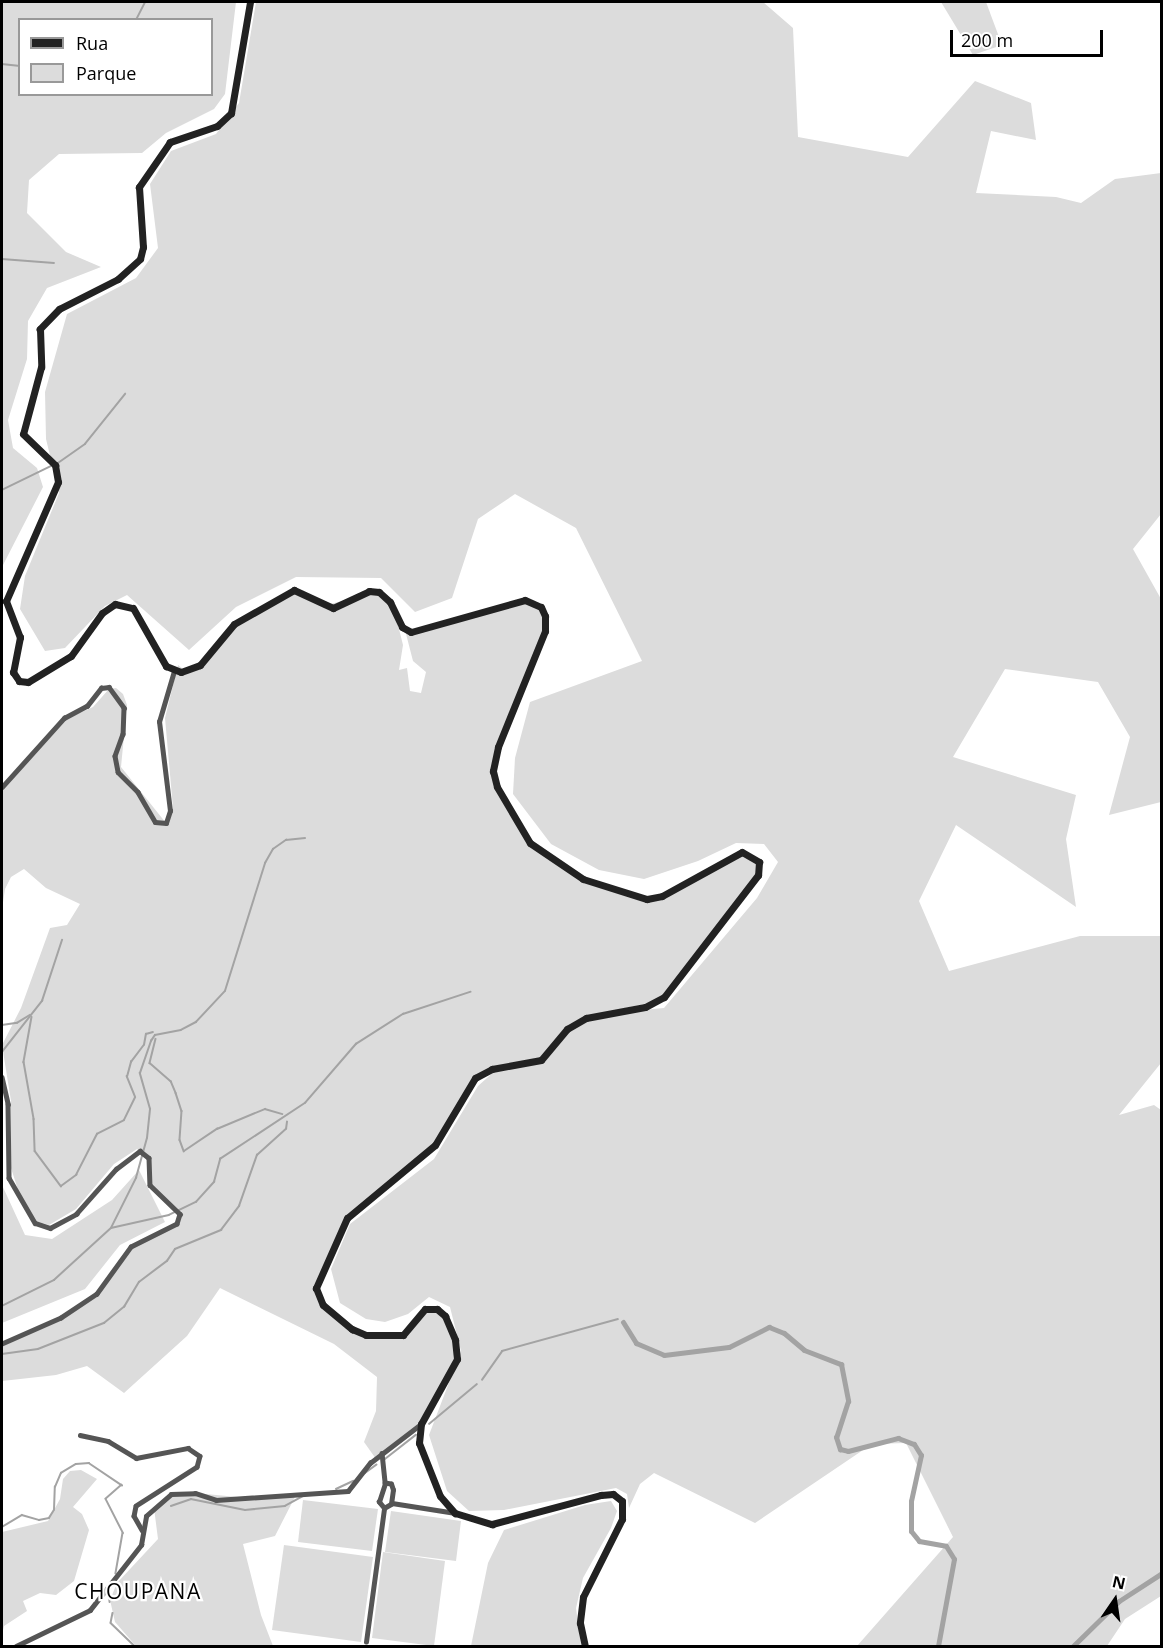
<!DOCTYPE html>
<style>
body{margin:0}
#map{position:relative;width:1163px;height:1648px;overflow:hidden;background:#fff;font-family:"Open Sans",sans-serif}
div>[style]{position:absolute}
.green>*{inset:0;background:#dcdcdc}
.stream>*{height:1.5px;margin:-0.75px;padding:0 0.75px;transform-origin:0.75px;border-radius:0.75px;background:#a3a3a3}
.canal>*{height:5px;margin:-2.5px;padding:0 2.5px;transform-origin:2.5px;border-radius:2.5px;background:#a3a3a3}
.street>*{height:4.5px;margin:-2.25px;padding:0 2.25px;transform-origin:2.25px;border-radius:2.25px;background:#555}
.secondary>*{height:7px;margin:-3.5px;padding:0 3.5px;transform-origin:3.5px;border-radius:3.5px;background:#222}
span{translate:-50% -50%;white-space:nowrap;text-align:center;line-height:1.15;-webkit-text-stroke:4.5px #fff;paint-order:stroke}
.neighbourhood-label{font-size:21px;color:#000;letter-spacing:1.5px}
.frame{position:absolute;inset:0;border:3px solid #000;pointer-events:none}
.legend{position:absolute;left:18px;top:18px;width:195px;height:78px;box-sizing:border-box;background:#fff;border:2px solid #999;margin:0;padding:8px 10px;list-style:none;font-size:18px;color:#000}
.legend li{display:flex;align-items:center;gap:12px;height:30px}
.legend b{width:30px;border:2px solid #999}
.north{position:absolute;left:1085px;top:1570px;width:60px;height:60px;-webkit-text-stroke:4px #fff;paint-order:stroke;rotate:13deg;font-size:16px;font-weight:700;line-height:24px;text-align:center;color:#000}
.north::after{content:'';display:block;margin:auto;width:21px;height:27px;background:#000;clip-path:polygon(50% 0,100% 100%,50% 72%,0 100%)}
.scale{position:absolute;left:950px;top:30px;width:153px;height:27px;box-sizing:border-box;border:3px solid #000;border-top:0;padding-left:8px;font-size:18px;line-height:21px;white-space:nowrap;color:#000;-webkit-text-stroke:4px #fff;paint-order:stroke}
</style>
<div id="map">
<div class="green">
<i style="clip-path:polygon(evenodd,2px 2px,236px 2px,225px 94px,214px 109px,166px 133px,142px 153px,59px 154px,29px 180px,27px 213px,66px 252px,101px 267px,47px 288px,28px 321px,27px 359px,8px 420px,13px 448px,37px 468px,43px 487px,2px 567px,2px 2px,20px 20px,212px 20px,212px 94px,20px 94px,20px 20px)"></i>
<i style="clip-path:polygon(256px 2px,763px 2px,793px 28px,798px 137px,908px 157px,975px 81px,1031px 103px,1036px 140px,991px 131px,976px 193px,1056px 197px,1081px 203px,1115px 179px,1161px 173px,1161px 514px,1133px 549px,1161px 599px,1161px 802px,1109px 815px,1130px 737px,1098px 682px,1005px 669px,953px 757px,1076px 795px,1066px 839px,1076px 907px,956px 825px,919px 901px,949px 971px,1080px 936px,1161px 936px,1161px 1063px,1119px 1115px,1154px 1105px,1161px 1110px,1161px 1596px,1125px 1619px,1107px 1646px,857px 1646px,953px 1537px,906px 1443px,872px 1444px,755px 1523px,654px 1473px,640px 1484px,629px 1508px,627px 1494px,616px 1488px,504px 1510px,469px 1511px,447px 1491px,429px 1435px,461px 1351px,450px 1307px,429px 1297px,408px 1314px,385px 1322px,366px 1319px,340px 1303px,331px 1269px,350px 1224px,434px 1159px,478px 1086px,497px 1069px,475px 1078px,443px 1135px,340px 1228px,323px 1268px,318px 1299px,352px 1329px,374px 1336px,399px 1336px,431px 1308px,445px 1316px,455px 1340px,453px 1368px,421px 1424px,376px 1459px,364px 1442px,376px 1411px,377px 1377px,334px 1344px,220px 1288px,187px 1336px,124px 1393px,87px 1366px,56px 1375px,2px 1381px,2px 1344px,61px 1318px,97px 1294px,131px 1247px,177px 1224px,180px 1214px,150px 1185px,149px 1161px,137px 1149px,114px 1164px,76px 1209px,49px 1225px,35px 1221px,19px 1193px,11px 1168px,11px 1101px,2px 1045px,21px 1008px,50px 928px,67px 925px,80px 904px,46px 888px,24px 869px,11px 877px,5px 889px,2px 909px,2px 788px,60px 722px,93px 707px,109px 689px,116px 688px,123px 694px,127px 705px,121px 767px,166px 823px,173px 808px,165px 718px,178px 665px,187px 672px,194px 670px,227px 630px,294px 590px,326px 605px,379px 592px,395px 613px,403px 645px,399px 670px,407px 668px,410px 691px,421px 693px,426px 672px,413px 661px,405px 630px,419px 632px,520px 600px,541px 607px,545px 631px,498px 747px,495px 780px,520px 827px,545px 856px,583px 879px,654px 898px,723px 862px,748px 853px,757px 859px,758px 875px,658px 1001px,597px 1014px,664px 1008px,757px 898px,778px 862px,764px 844px,736px 843px,698px 861px,644px 879px,599px 870px,551px 844px,513px 794px,515px 758px,530px 702px,642px 661px,576px 528px,515px 494px,478px 519px,452px 598px,415px 612px,381px 578px,296px 577px,236px 607px,189px 650px,127px 595px,105px 606px,65px 648px,45px 651px,20px 609px,25px 576px,59px 493px,46px 439px,45px 392px,67px 314px,136px 278px,158px 248px,150px 184px,171px 151px,216px 134px,239px 103px)"></i>
<i style="clip-path:polygon(941px 2px,986px 2px,1002px 45px,973px 55px)"></i>
<i style="clip-path:polygon(139px 1170px,165px 1222px,120px 1245px,85px 1289px,2px 1323px,2px 1185px,25px 1235px,52px 1239px,112px 1200px)"></i>
<i style="clip-path:polygon(81px 1470px,97px 1479px,73px 1507px,82px 1514px,89px 1530px,74px 1581px,56px 1595px,40px 1593px,23px 1601px,27px 1611px,4px 1626px,2px 1635px,2px 1532px,48px 1521px,60px 1499px,63px 1479px,70px 1471px)"></i>
<i style="clip-path:polygon(195px 1493px,259px 1499px,297px 1493px,275px 1536px,243px 1544px,261px 1615px,273px 1646px,136px 1646px,115px 1622px,110px 1600px,117px 1583px,158px 1539px,154px 1508px,171px 1494px)"></i>
<i style="clip-path:polygon(303px 1500px,378px 1509px,372px 1551px,298px 1542px)"></i>
<i style="clip-path:polygon(611px 1501px,617px 1511px,611px 1528px,583px 1578px,576px 1608px,581px 1646px,471px 1646px,488px 1563px,504px 1530px,585px 1505px)"></i>
<i style="clip-path:polygon(391px 1511px,461px 1521px,456px 1561px,385px 1552px)"></i>
<i style="clip-path:polygon(284px 1545px,373px 1557px,361px 1642px,272px 1630px)"></i>
<i style="clip-path:polygon(383px 1552px,445px 1561px,434px 1646px,372px 1638px)"></i>
</div>
<div class="stream">
<i style="left:136px;top:20px;width:20px;rotate:-63deg"></i>
<i style="left:2px;top:64px;width:18px;rotate:6deg"></i>
<i style="left:2px;top:259px;width:52px;rotate:4.4deg"></i>
<i style="left:58px;top:463px;width:33px;rotate:-35deg"></i>
<i style="left:85px;top:444px;width:64px;rotate:-51.3deg"></i>
<i style="left:2px;top:490px;width:55px;rotate:-26.1deg"></i>
<i style="left:32px;top:1017px;width:46px;rotate:100.1deg"></i>
<i style="left:24px;top:1062px;width:58px;rotate:80deg"></i>
<i style="left:34px;top:1119px;width:32px;rotate:88deg"></i>
<i style="left:35px;top:1151px;width:44px;rotate:53.4deg"></i>
<i style="left:61px;top:1186px;width:19px;rotate:-36deg"></i>
<i style="left:76px;top:1175px;width:46px;rotate:-62.9deg"></i>
<i style="left:97px;top:1134px;width:30px;rotate:-27deg"></i>
<i style="left:124px;top:1120px;width:25px;rotate:-64deg"></i>
<i style="left:135px;top:1097px;width:22px;rotate:-112deg"></i>
<i style="left:127px;top:1077px;width:16px;rotate:-75deg"></i>
<i style="left:131px;top:1062px;width:21px;rotate:-53deg"></i>
<i style="left:144px;top:1045px;width:11px;rotate:-80deg"></i>
<i style="left:146px;top:1034px;width:7px;rotate:-16deg"></i>
<i style="left:2px;top:1025px;width:15px;rotate:-8deg"></i>
<i style="left:17px;top:1023px;width:15px;rotate:-32deg"></i>
<i style="left:156px;top:1039px;width:25px;rotate:104deg"></i>
<i style="left:150px;top:1063px;width:28px;rotate:41deg"></i>
<i style="left:171px;top:1081px;width:13px;rotate:67deg"></i>
<i style="left:176px;top:1093px;width:19px;rotate:72deg"></i>
<i style="left:182px;top:1111px;width:29px;rotate:94deg"></i>
<i style="left:180px;top:1140px;width:12px;rotate:70deg"></i>
<i style="left:184px;top:1151px;width:40px;rotate:-34deg"></i>
<i style="left:217px;top:1129px;width:52px;rotate:-22.6deg"></i>
<i style="left:265px;top:1109px;width:18px;rotate:16deg"></i>
<i style="left:2px;top:1052px;width:65px;rotate:-51.9deg"></i>
<i style="left:42px;top:1001px;width:64px;rotate:-71.8deg"></i>
<i style="left:111px;top:1228px;width:56px;rotate:-63.4deg"></i>
<i style="left:136px;top:1178px;width:41px;rotate:-74.6deg"></i>
<i style="left:147px;top:1138px;width:29px;rotate:-84deg"></i>
<i style="left:150px;top:1109px;width:37px;rotate:-106deg"></i>
<i style="left:140px;top:1073px;width:34px;rotate:-71deg"></i>
<i style="left:151px;top:1041px;width:7px;rotate:-56deg"></i>
<i style="left:155px;top:1035px;width:26px;rotate:-11deg"></i>
<i style="left:181px;top:1030px;width:17px;rotate:-28deg"></i>
<i style="left:196px;top:1022px;width:42px;rotate:-46.9deg"></i>
<i style="left:225px;top:991px;width:134px;rotate:-72.6deg"></i>
<i style="left:265px;top:863px;width:16px;rotate:-60deg"></i>
<i style="left:273px;top:849px;width:16px;rotate:-35deg"></i>
<i style="left:286px;top:840px;width:19px;rotate:-6deg"></i>
<i style="left:2px;top:1306px;width:58px;rotate:-26.6deg"></i>
<i style="left:54px;top:1280px;width:77px;rotate:-42.4deg"></i>
<i style="left:111px;top:1228px;width:59px;rotate:-12.6deg"></i>
<i style="left:169px;top:1215px;width:30px;rotate:-26deg"></i>
<i style="left:196px;top:1202px;width:27px;rotate:-48deg"></i>
<i style="left:214px;top:1182px;width:24px;rotate:-75deg"></i>
<i style="left:220px;top:1159px;width:102px;rotate:-33.4deg"></i>
<i style="left:305px;top:1103px;width:78px;rotate:-49.2deg"></i>
<i style="left:356px;top:1044px;width:56px;rotate:-32.6deg"></i>
<i style="left:403px;top:1014px;width:71px;rotate:-18.2deg"></i>
<i style="left:2px;top:1354px;width:36px;rotate:-8deg"></i>
<i style="left:38px;top:1349px;width:71px;rotate:-21.5deg"></i>
<i style="left:104px;top:1323px;width:26px;rotate:-39deg"></i>
<i style="left:124px;top:1307px;width:29px;rotate:-59deg"></i>
<i style="left:139px;top:1282px;width:35px;rotate:-37deg"></i>
<i style="left:167px;top:1261px;width:14px;rotate:-56deg"></i>
<i style="left:175px;top:1249px;width:50px;rotate:-22.4deg"></i>
<i style="left:221px;top:1230px;width:30px;rotate:-53deg"></i>
<i style="left:239px;top:1206px;width:54px;rotate:-70.6deg"></i>
<i style="left:257px;top:1155px;width:39px;rotate:-42deg"></i>
<i style="left:286px;top:1129px;width:7px;rotate:-82deg"></i>
<i style="left:482px;top:1380px;width:35px;rotate:-55deg"></i>
<i style="left:502px;top:1351px;width:120px;rotate:-15.4deg"></i>
<i style="left:429px;top:1424px;width:62px;rotate:-39.8deg"></i>
<i style="left:385px;top:1459px;width:39px;rotate:-38deg"></i>
<i style="left:365px;top:1473px;width:14px;rotate:-36deg"></i>
<i style="left:336px;top:1489px;width:19px;rotate:-25deg"></i>
<i style="left:171px;top:1506px;width:21px;rotate:-19deg"></i>
<i style="left:191px;top:1499px;width:55px;rotate:11.5deg"></i>
<i style="left:245px;top:1510px;width:40px;rotate:-5.7deg"></i>
<i style="left:285px;top:1506px;width:21px;rotate:-29deg"></i>
<i style="left:2px;top:1527px;width:23px;rotate:-31deg"></i>
<i style="left:22px;top:1515px;width:18px;rotate:16deg"></i>
<i style="left:39px;top:1520px;width:10px;rotate:-11deg"></i>
<i style="left:49px;top:1518px;width:9px;rotate:-58deg"></i>
<i style="left:54px;top:1510px;width:23px;rotate:-88deg"></i>
<i style="left:55px;top:1487px;width:15px;rotate:-67deg"></i>
<i style="left:61px;top:1473px;width:17px;rotate:-31deg"></i>
<i style="left:76px;top:1464px;width:13px;rotate:-4deg"></i>
<i style="left:89px;top:1463px;width:40px;rotate:34deg"></i>
<i style="left:122px;top:1485px;width:21px;rotate:139deg"></i>
<i style="left:106px;top:1499px;width:38px;rotate:63deg"></i>
<i style="left:123px;top:1533px;width:41px;rotate:99.9deg"></i>
<i style="left:109px;top:1592px;width:10px;rotate:84deg"></i>
<i style="left:113px;top:1613px;width:10px;rotate:101deg"></i>
<i style="left:111px;top:1623px;width:33px;rotate:44deg"></i>
</div>
<div class="canal">
<i style="left:623px;top:1322px;width:25px;rotate:58deg"></i>
<i style="left:636px;top:1343px;width:30px;rotate:23deg"></i>
<i style="left:664px;top:1355px;width:65px;rotate:-7deg"></i>
<i style="left:729px;top:1347px;width:45px;rotate:-26.6deg"></i>
<i style="left:769px;top:1327px;width:16px;rotate:22deg"></i>
<i style="left:784px;top:1333px;width:26px;rotate:40deg"></i>
<i style="left:804px;top:1350px;width:40px;rotate:21deg"></i>
<i style="left:841px;top:1364px;width:38px;rotate:79deg"></i>
<i style="left:848px;top:1401px;width:38px;rotate:108deg"></i>
<i style="left:836px;top:1437px;width:13px;rotate:72deg"></i>
<i style="left:840px;top:1449px;width:8px;rotate:14deg"></i>
<i style="left:848px;top:1451px;width:52px;rotate:-14.6deg"></i>
<i style="left:898px;top:1438px;width:17px;rotate:21deg"></i>
<i style="left:914px;top:1444px;width:13px;rotate:58deg"></i>
<i style="left:921px;top:1455px;width:47px;rotate:102.3deg"></i>
<i style="left:911px;top:1501px;width:30px;rotate:90deg"></i>
<i style="left:911px;top:1531px;width:13px;rotate:51deg"></i>
<i style="left:919px;top:1541px;width:27px;rotate:10deg"></i>
<i style="left:946px;top:1546px;width:15px;rotate:58deg"></i>
<i style="left:954px;top:1559px;width:88px;rotate:100.4deg"></i>
<i style="left:1073px;top:1646px;width:64px;rotate:-44.4deg"></i>
<i style="left:1119px;top:1601px;width:51px;rotate:-33.1deg"></i>
</div>
<div class="street">
<i style="left:2px;top:787px;width:93px;rotate:-48.1deg"></i>
<i style="left:64px;top:718px;width:26px;rotate:-28deg"></i>
<i style="left:87px;top:706px;width:23px;rotate:-52deg"></i>
<i style="left:101px;top:688px;width:8px;rotate:-7deg"></i>
<i style="left:109px;top:687px;width:26px;rotate:54deg"></i>
<i style="left:124px;top:708px;width:26px;rotate:92deg"></i>
<i style="left:123px;top:734px;width:23px;rotate:110deg"></i>
<i style="left:115px;top:756px;width:16px;rotate:79deg"></i>
<i style="left:118px;top:772px;width:28px;rotate:45deg"></i>
<i style="left:138px;top:792px;width:34px;rotate:60deg"></i>
<i style="left:155px;top:822px;width:11px;rotate:5deg"></i>
<i style="left:166px;top:823px;width:13px;rotate:-72deg"></i>
<i style="left:170px;top:811px;width:90px;rotate:-97deg"></i>
<i style="left:159px;top:722px;width:53px;rotate:-73.6deg"></i>
<i style="left:2px;top:1077px;width:28px;rotate:77deg"></i>
<i style="left:8px;top:1104px;width:74px;rotate:89.2deg"></i>
<i style="left:9px;top:1178px;width:52px;rotate:60deg"></i>
<i style="left:35px;top:1223px;width:16px;rotate:18deg"></i>
<i style="left:50px;top:1228px;width:30px;rotate:-28deg"></i>
<i style="left:76px;top:1214px;width:60px;rotate:-48.4deg"></i>
<i style="left:116px;top:1169px;width:30px;rotate:-37deg"></i>
<i style="left:140px;top:1151px;width:11px;rotate:38deg"></i>
<i style="left:149px;top:1158px;width:27px;rotate:88deg"></i>
<i style="left:150px;top:1185px;width:42px;rotate:44deg"></i>
<i style="left:180px;top:1214px;width:10px;rotate:107deg"></i>
<i style="left:177px;top:1224px;width:51px;rotate:153.4deg"></i>
<i style="left:131px;top:1247px;width:58px;rotate:125.9deg"></i>
<i style="left:97px;top:1294px;width:43px;rotate:146.3deg"></i>
<i style="left:61px;top:1318px;width:64px;rotate:156.2deg"></i>
<i style="left:80px;top:1435px;width:29px;rotate:12deg"></i>
<i style="left:108px;top:1441px;width:33px;rotate:31deg"></i>
<i style="left:136px;top:1458px;width:53px;rotate:-10.9deg"></i>
<i style="left:188px;top:1448px;width:14px;rotate:34deg"></i>
<i style="left:200px;top:1456px;width:11px;rotate:105deg"></i>
<i style="left:197px;top:1467px;width:72px;rotate:147.4deg"></i>
<i style="left:136px;top:1506px;width:10px;rotate:101deg"></i>
<i style="left:134px;top:1516px;width:16px;rotate:60deg"></i>
<i style="left:382px;top:1453px;width:30px;rotate:84deg"></i>
<i style="left:392px;top:1503px;width:64px;rotate:9deg"></i>
<i style="left:384px;top:1508px;width:8px;rotate:-30deg"></i>
<i style="left:391px;top:1504px;width:14px;rotate:-82deg"></i>
<i style="left:393px;top:1490px;width:6px;rotate:-108deg"></i>
<i style="left:391px;top:1484px;width:6px;rotate:-171deg"></i>
<i style="left:384px;top:1508px;width:8px;rotate:-130deg"></i>
<i style="left:379px;top:1502px;width:20px;rotate:-72deg"></i>
<i style="left:366px;top:1642px;width:135px;rotate:-82.3deg"></i>
<i style="left:16px;top:1646px;width:82px;rotate:-25.9deg"></i>
<i style="left:90px;top:1610px;width:83px;rotate:-51.9deg"></i>
<i style="left:141px;top:1545px;width:29px;rotate:-80deg"></i>
<i style="left:146px;top:1516px;width:33px;rotate:-41deg"></i>
<i style="left:171px;top:1494px;width:24px;rotate:-2deg"></i>
<i style="left:195px;top:1493px;width:22px;rotate:18deg"></i>
<i style="left:216px;top:1500px;width:132px;rotate:-3.9deg"></i>
<i style="left:348px;top:1491px;width:36px;rotate:-52deg"></i>
<i style="left:370px;top:1463px;width:64px;rotate:-37.4deg"></i>
</div>
<div class="secondary">
<i style="left:250px;top:2px;width:113px;rotate:99.7deg"></i>
<i style="left:231px;top:113px;width:19px;rotate:137deg"></i>
<i style="left:217px;top:126px;width:50px;rotate:161.2deg"></i>
<i style="left:170px;top:142px;width:55px;rotate:124.6deg"></i>
<i style="left:139px;top:187px;width:60px;rotate:86.2deg"></i>
<i style="left:143px;top:247px;width:12px;rotate:104deg"></i>
<i style="left:140px;top:259px;width:30px;rotate:138deg"></i>
<i style="left:118px;top:279px;width:66px;rotate:153deg"></i>
<i style="left:59px;top:309px;width:28px;rotate:134deg"></i>
<i style="left:40px;top:329px;width:38px;rotate:88deg"></i>
<i style="left:41px;top:367px;width:69px;rotate:105deg"></i>
<i style="left:23px;top:434px;width:45px;rotate:44.1deg"></i>
<i style="left:55px;top:465px;width:17px;rotate:80deg"></i>
<i style="left:58px;top:482px;width:130px;rotate:113.6deg"></i>
<i style="left:6px;top:601px;width:39px;rotate:69deg"></i>
<i style="left:20px;top:637px;width:36px;rotate:101deg"></i>
<i style="left:13px;top:672px;width:11px;rotate:56deg"></i>
<i style="left:19px;top:681px;width:9px;rotate:6deg"></i>
<i style="left:28px;top:682px;width:50px;rotate:-31.2deg"></i>
<i style="left:71px;top:656px;width:53px;rotate:-54.2deg"></i>
<i style="left:102px;top:613px;width:16px;rotate:-35deg"></i>
<i style="left:115px;top:604px;width:18px;rotate:13deg"></i>
<i style="left:133px;top:608px;width:67px;rotate:60.4deg"></i>
<i style="left:166px;top:666px;width:16px;rotate:22deg"></i>
<i style="left:181px;top:672px;width:20px;rotate:-20deg"></i>
<i style="left:200px;top:665px;width:53px;rotate:-50.3deg"></i>
<i style="left:234px;top:624px;width:69px;rotate:-29.5deg"></i>
<i style="left:294px;top:590px;width:43px;rotate:24.8deg"></i>
<i style="left:333px;top:608px;width:40px;rotate:-25deg"></i>
<i style="left:369px;top:591px;width:10px;rotate:6deg"></i>
<i style="left:379px;top:592px;width:15px;rotate:42deg"></i>
<i style="left:390px;top:602px;width:28px;rotate:64deg"></i>
<i style="left:402px;top:627px;width:10px;rotate:29deg"></i>
<i style="left:411px;top:632px;width:118px;rotate:-15.7deg"></i>
<i style="left:525px;top:600px;width:17px;rotate:24deg"></i>
<i style="left:541px;top:607px;width:10px;rotate:66deg"></i>
<i style="left:545px;top:616px;width:15px;rotate:90deg"></i>
<i style="left:545px;top:631px;width:125px;rotate:112.1deg"></i>
<i style="left:498px;top:747px;width:25px;rotate:102deg"></i>
<i style="left:493px;top:771px;width:16px;rotate:76deg"></i>
<i style="left:497px;top:787px;width:65px;rotate:59.5deg"></i>
<i style="left:530px;top:843px;width:64px;rotate:34.2deg"></i>
<i style="left:583px;top:879px;width:67px;rotate:17.4deg"></i>
<i style="left:647px;top:899px;width:15px;rotate:-11deg"></i>
<i style="left:662px;top:896px;width:91px;rotate:-28.8deg"></i>
<i style="left:742px;top:852px;width:20px;rotate:30deg"></i>
<i style="left:759px;top:862px;width:13px;rotate:94deg"></i>
<i style="left:758px;top:875px;width:154px;rotate:127.6deg"></i>
<i style="left:664px;top:997px;width:21px;rotate:152deg"></i>
<i style="left:645px;top:1007px;width:60px;rotate:169.4deg"></i>
<i style="left:586px;top:1018px;width:22px;rotate:150deg"></i>
<i style="left:567px;top:1029px;width:40px;rotate:130deg"></i>
<i style="left:541px;top:1060px;width:50px;rotate:169.6deg"></i>
<i style="left:492px;top:1069px;width:19px;rotate:152deg"></i>
<i style="left:475px;top:1078px;width:78px;rotate:120.8deg"></i>
<i style="left:435px;top:1145px;width:114px;rotate:140.3deg"></i>
<i style="left:347px;top:1218px;width:77px;rotate:113.9deg"></i>
<i style="left:316px;top:1288px;width:18px;rotate:68deg"></i>
<i style="left:323px;top:1305px;width:38px;rotate:40deg"></i>
<i style="left:352px;top:1329px;width:15px;rotate:23deg"></i>
<i style="left:366px;top:1335px;width:37px"></i>
<i style="left:403px;top:1335px;width:34px;rotate:-50deg"></i>
<i style="left:425px;top:1309px;width:12px"></i>
<i style="left:437px;top:1309px;width:11px;rotate:41deg"></i>
<i style="left:445px;top:1316px;width:26px;rotate:67deg"></i>
<i style="left:455px;top:1340px;width:19px;rotate:84deg"></i>
<i style="left:457px;top:1359px;width:74px;rotate:119deg"></i>
<i style="left:421px;top:1424px;width:19px;rotate:96deg"></i>
<i style="left:419px;top:1443px;width:57px;rotate:68.4deg"></i>
<i style="left:440px;top:1496px;width:23px;rotate:49deg"></i>
<i style="left:455px;top:1513px;width:39px;rotate:17deg"></i>
<i style="left:492px;top:1524px;width:113px;rotate:-14.9deg"></i>
<i style="left:601px;top:1495px;width:12px;rotate:-5deg"></i>
<i style="left:613px;top:1494px;width:11px;rotate:38deg"></i>
<i style="left:622px;top:1501px;width:18px;rotate:90deg"></i>
<i style="left:622px;top:1519px;width:87px;rotate:116.6deg"></i>
<i style="left:583px;top:1597px;width:26px;rotate:97deg"></i>
<i style="left:580px;top:1623px;width:24px;rotate:78deg"></i>
</div>
<div class="neighbourhood-label">
<span style="left:138px;top:1591px">CHOUPANA</span>
</div>
<div class="frame"></div>
<ul class="legend">
<li><b style="height:8px;background:#222"></b>Rua</li>
<li><b style="height:16px;background:#dcdcdc"></b>Parque</li>
</ul>
<div class="north">N</div>
<div class="scale">200 m</div>
</div>
